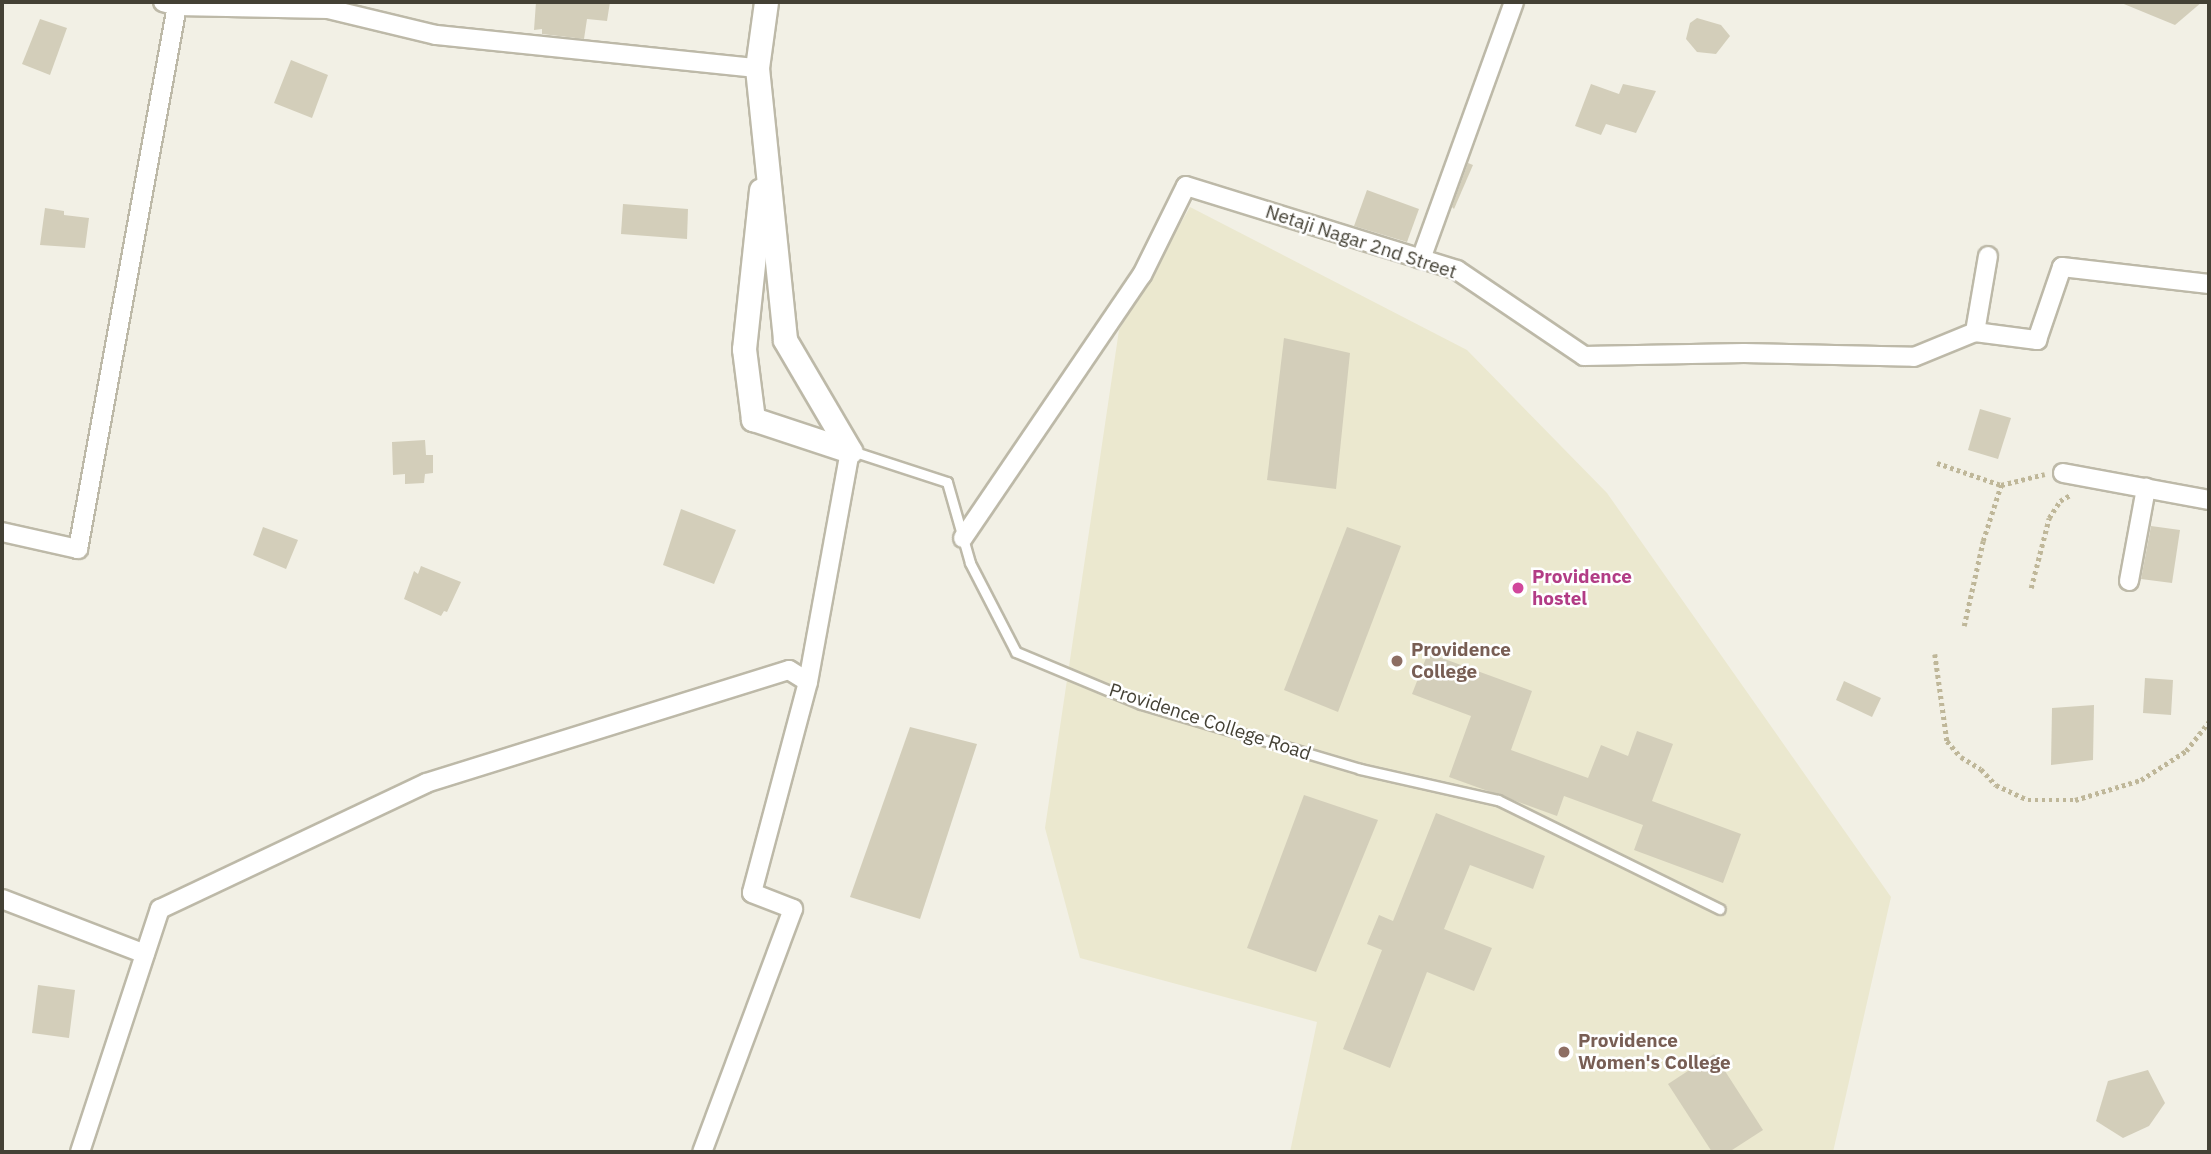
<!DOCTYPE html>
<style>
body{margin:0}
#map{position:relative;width:2211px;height:1154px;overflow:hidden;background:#f2f0e5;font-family:"IBM Plex Sans",sans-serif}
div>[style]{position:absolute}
.education>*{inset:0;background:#ebe8cf}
.building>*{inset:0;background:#d3ceba}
.path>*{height:4.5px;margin-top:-2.25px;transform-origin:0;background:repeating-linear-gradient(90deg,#bfb799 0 3.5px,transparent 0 7px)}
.roads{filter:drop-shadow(2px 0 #bdb9a8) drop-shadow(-2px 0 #bdb9a8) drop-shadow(0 2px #bdb9a8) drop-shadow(0 -2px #bdb9a8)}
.service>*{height:9px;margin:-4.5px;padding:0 4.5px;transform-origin:4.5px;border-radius:4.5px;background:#fff}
.minor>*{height:18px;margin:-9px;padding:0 9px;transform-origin:9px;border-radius:9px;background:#fff}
.tertiary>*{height:23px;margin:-11.5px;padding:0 11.5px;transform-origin:11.5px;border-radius:11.5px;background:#fff}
.dots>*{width:19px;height:19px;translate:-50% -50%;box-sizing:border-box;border:4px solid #fff;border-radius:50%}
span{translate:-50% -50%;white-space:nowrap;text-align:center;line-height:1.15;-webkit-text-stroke:5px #fff;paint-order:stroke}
.street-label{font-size:19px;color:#444135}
.hotel-label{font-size:19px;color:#b23c85;font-weight:700}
.left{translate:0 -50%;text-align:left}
.education-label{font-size:19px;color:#785e54;font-weight:700}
.frame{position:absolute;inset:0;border:4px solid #444135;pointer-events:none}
</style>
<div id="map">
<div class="education">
<i style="clip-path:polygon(1190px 207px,1467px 350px,1607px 493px,1891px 897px,1833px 1152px,1290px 1152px,1317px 1022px,1080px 958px,1045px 828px,1119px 330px)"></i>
</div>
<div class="building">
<i style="clip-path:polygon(536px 2px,610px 2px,607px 21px,587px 19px,584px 39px,542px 34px,542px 29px,534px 30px)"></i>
<i style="clip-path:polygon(2119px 2px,2202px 2px,2175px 25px)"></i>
<i style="clip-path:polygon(1697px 18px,1721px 25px,1730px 36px,1716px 54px,1697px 52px,1686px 39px,1690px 23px)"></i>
<i style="clip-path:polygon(40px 19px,67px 28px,50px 75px,22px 64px)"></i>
<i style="clip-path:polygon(291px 60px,328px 75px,312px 118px,274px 103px)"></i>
<i style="clip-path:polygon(1591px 84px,1619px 94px,1623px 84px,1656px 91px,1636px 133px,1606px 124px,1601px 135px,1575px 126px)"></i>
<i style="clip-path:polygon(1468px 163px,1473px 165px,1454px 209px,1452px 207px)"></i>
<i style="clip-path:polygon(1367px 190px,1419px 209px,1407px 242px,1354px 226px)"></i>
<i style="clip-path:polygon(623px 204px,688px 209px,687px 239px,621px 234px)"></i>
<i style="clip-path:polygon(45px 208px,64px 211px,64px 215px,89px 218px,85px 248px,40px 245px)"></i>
<i style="clip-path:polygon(1284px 338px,1350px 353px,1336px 489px,1267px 480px)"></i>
<i style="clip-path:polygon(1980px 409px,2011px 418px,1998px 459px,1968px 450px)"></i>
<i style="clip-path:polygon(425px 440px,426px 455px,433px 455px,433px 473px,425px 474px,424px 483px,405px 484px,405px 474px,393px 475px,392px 442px)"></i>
<i style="clip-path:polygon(681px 509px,736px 530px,714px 584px,663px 565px)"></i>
<i style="clip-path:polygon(2151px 526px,2180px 530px,2172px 583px,2141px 579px)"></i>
<i style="clip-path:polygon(263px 527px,298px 540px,286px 569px,253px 555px)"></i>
<i style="clip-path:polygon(1347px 527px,1401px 546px,1338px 712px,1284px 690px)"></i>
<i style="clip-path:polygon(421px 566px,461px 582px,447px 612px,444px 611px,441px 616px,404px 599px,414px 571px,418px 574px)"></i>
<i style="clip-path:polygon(1428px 653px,1532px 691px,1511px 750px,1588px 778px,1601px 745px,1628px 756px,1637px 731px,1673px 744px,1652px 801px,1741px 834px,1723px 883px,1634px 850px,1643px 825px,1564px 796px,1557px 816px,1449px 777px,1471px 716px,1412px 694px)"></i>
<i style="clip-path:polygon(2145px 678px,2173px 680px,2171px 715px,2143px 713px)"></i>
<i style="clip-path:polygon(1844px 681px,1881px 698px,1872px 717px,1836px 700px)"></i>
<i style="clip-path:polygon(2094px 705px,2093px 760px,2051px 765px,2052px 708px)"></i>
<i style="clip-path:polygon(910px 727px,977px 744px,920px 919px,850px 897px)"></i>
<i style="clip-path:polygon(1304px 795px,1378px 820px,1316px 972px,1247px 948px)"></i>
<i style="clip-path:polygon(1436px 813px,1545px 856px,1533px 889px,1470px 865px,1444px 929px,1492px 948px,1474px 991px,1427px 972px,1390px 1068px,1343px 1049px,1382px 950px,1367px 944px,1379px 915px,1393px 921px)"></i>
<i style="clip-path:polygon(38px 985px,75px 990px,69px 1038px,32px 1033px)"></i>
<i style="clip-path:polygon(1714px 1054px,1763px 1130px,1729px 1152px,1712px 1152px,1668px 1084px)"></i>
<i style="clip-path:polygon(2148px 1070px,2165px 1103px,2149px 1126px,2123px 1138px,2096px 1121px,2108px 1081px)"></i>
</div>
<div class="path">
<i style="left:1937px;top:463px;width:68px;rotate:19deg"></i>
<i style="left:2001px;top:485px;width:45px;rotate:-14deg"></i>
<i style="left:2031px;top:588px;width:72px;rotate:-75.6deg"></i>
<i style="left:2049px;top:518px;width:20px;rotate:-57deg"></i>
<i style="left:2060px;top:501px;width:12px;rotate:-31deg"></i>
<i style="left:1964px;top:626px;width:87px;rotate:-77.4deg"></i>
<i style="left:1983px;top:541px;width:59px;rotate:-72.2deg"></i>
<i style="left:1935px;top:654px;width:88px;rotate:82.1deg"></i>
<i style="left:1947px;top:741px;width:21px;rotate:49deg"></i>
<i style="left:1961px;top:757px;width:23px;rotate:31deg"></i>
<i style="left:1981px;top:769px;width:22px;rotate:47deg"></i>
<i style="left:1996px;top:785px;width:35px;rotate:25deg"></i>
<i style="left:2028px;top:800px;width:47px"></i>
<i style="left:2075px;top:800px;width:69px;rotate:-16.9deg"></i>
<i style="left:2141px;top:780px;width:54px;rotate:-32.8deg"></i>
<i style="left:2186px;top:751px;width:37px;rotate:-52deg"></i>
</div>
<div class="roads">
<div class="service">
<i style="left:852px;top:451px;width:100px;rotate:18.1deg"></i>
<i style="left:947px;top:482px;width:84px;rotate:74.1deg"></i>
<i style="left:970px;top:563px;width:100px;rotate:62.7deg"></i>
<i style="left:1016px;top:652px;width:135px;rotate:22.6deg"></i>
<i style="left:1141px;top:704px;width:228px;rotate:16.5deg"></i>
<i style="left:1360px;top:769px;width:141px;rotate:12.7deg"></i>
<i style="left:1498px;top:800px;width:247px;rotate:26.2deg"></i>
</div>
<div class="minor">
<i style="left:163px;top:2px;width:15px;rotate:16deg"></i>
<i style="left:177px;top:6px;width:151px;rotate:1.1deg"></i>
<i style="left:328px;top:9px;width:111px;rotate:13.5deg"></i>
<i style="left:436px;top:35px;width:323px;rotate:5.9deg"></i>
<i style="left:1421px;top:259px;width:273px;rotate:-70.1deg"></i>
<i style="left:1975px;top:332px;width:77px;rotate:-80.3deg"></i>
<i style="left:2063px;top:473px;width:148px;rotate:10.5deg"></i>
<i style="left:2px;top:532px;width:78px;rotate:12.6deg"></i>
<i style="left:78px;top:549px;width:552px;rotate:-79.67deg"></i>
<i style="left:963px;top:538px;width:318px;rotate:-55.8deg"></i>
<i style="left:1142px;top:275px;width:99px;rotate:-63.7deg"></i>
<i style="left:1186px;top:186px;width:284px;rotate:17.2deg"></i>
<i style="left:1457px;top:270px;width:153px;rotate:34.1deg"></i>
<i style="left:1584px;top:356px;width:160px;rotate:-1.1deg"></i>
<i style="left:1744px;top:353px;width:170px;rotate:1.3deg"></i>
<i style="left:1914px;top:357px;width:66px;rotate:-22.3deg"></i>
<i style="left:1975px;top:332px;width:63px;rotate:7.4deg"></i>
<i style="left:2037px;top:340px;width:77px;rotate:-71.1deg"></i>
<i style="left:2062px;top:267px;width:148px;rotate:6.6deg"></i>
<i style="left:2129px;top:581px;width:95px;rotate:-79.6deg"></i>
<i style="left:808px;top:682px;width:235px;rotate:-79.7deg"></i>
<i style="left:2px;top:899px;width:153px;rotate:21deg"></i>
<i style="left:80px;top:1152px;width:256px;rotate:-71.8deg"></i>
<i style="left:160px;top:909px;width:294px;rotate:-25.3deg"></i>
<i style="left:426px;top:783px;width:380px;rotate:-17.3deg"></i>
<i style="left:789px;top:670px;width:22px;rotate:32deg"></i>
<i style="left:808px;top:682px;width:218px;rotate:104.9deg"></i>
<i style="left:752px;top:893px;width:44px;rotate:21.3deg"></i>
<i style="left:793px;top:909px;width:259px;rotate:110.5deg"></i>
</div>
<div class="tertiary">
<i style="left:766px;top:2px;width:67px;rotate:97.8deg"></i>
<i style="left:757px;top:68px;width:273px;rotate:84.1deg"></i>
<i style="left:785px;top:340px;width:129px;rotate:59.6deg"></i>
<i style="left:761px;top:190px;width:160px;rotate:96.1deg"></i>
<i style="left:744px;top:349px;width:71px;rotate:82.7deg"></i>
<i style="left:753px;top:419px;width:102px;rotate:18.3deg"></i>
</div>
</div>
<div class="dots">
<i style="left:1518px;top:588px;background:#d1479c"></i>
<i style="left:1397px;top:661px;background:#8d6e63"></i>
<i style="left:1564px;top:1052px;background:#8d6e63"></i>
</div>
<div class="street-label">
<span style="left:1361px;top:242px;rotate:18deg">Netaji Nagar 2nd Street</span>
<span style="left:1210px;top:722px;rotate:18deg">Providence College Road</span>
</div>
<div class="hotel-label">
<span class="left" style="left:1532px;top:588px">Providence<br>hostel</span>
</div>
<div class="education-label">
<span class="left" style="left:1411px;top:661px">Providence<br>College</span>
<span class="left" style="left:1578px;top:1052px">Providence<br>Women's College</span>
</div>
<div class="frame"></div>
</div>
